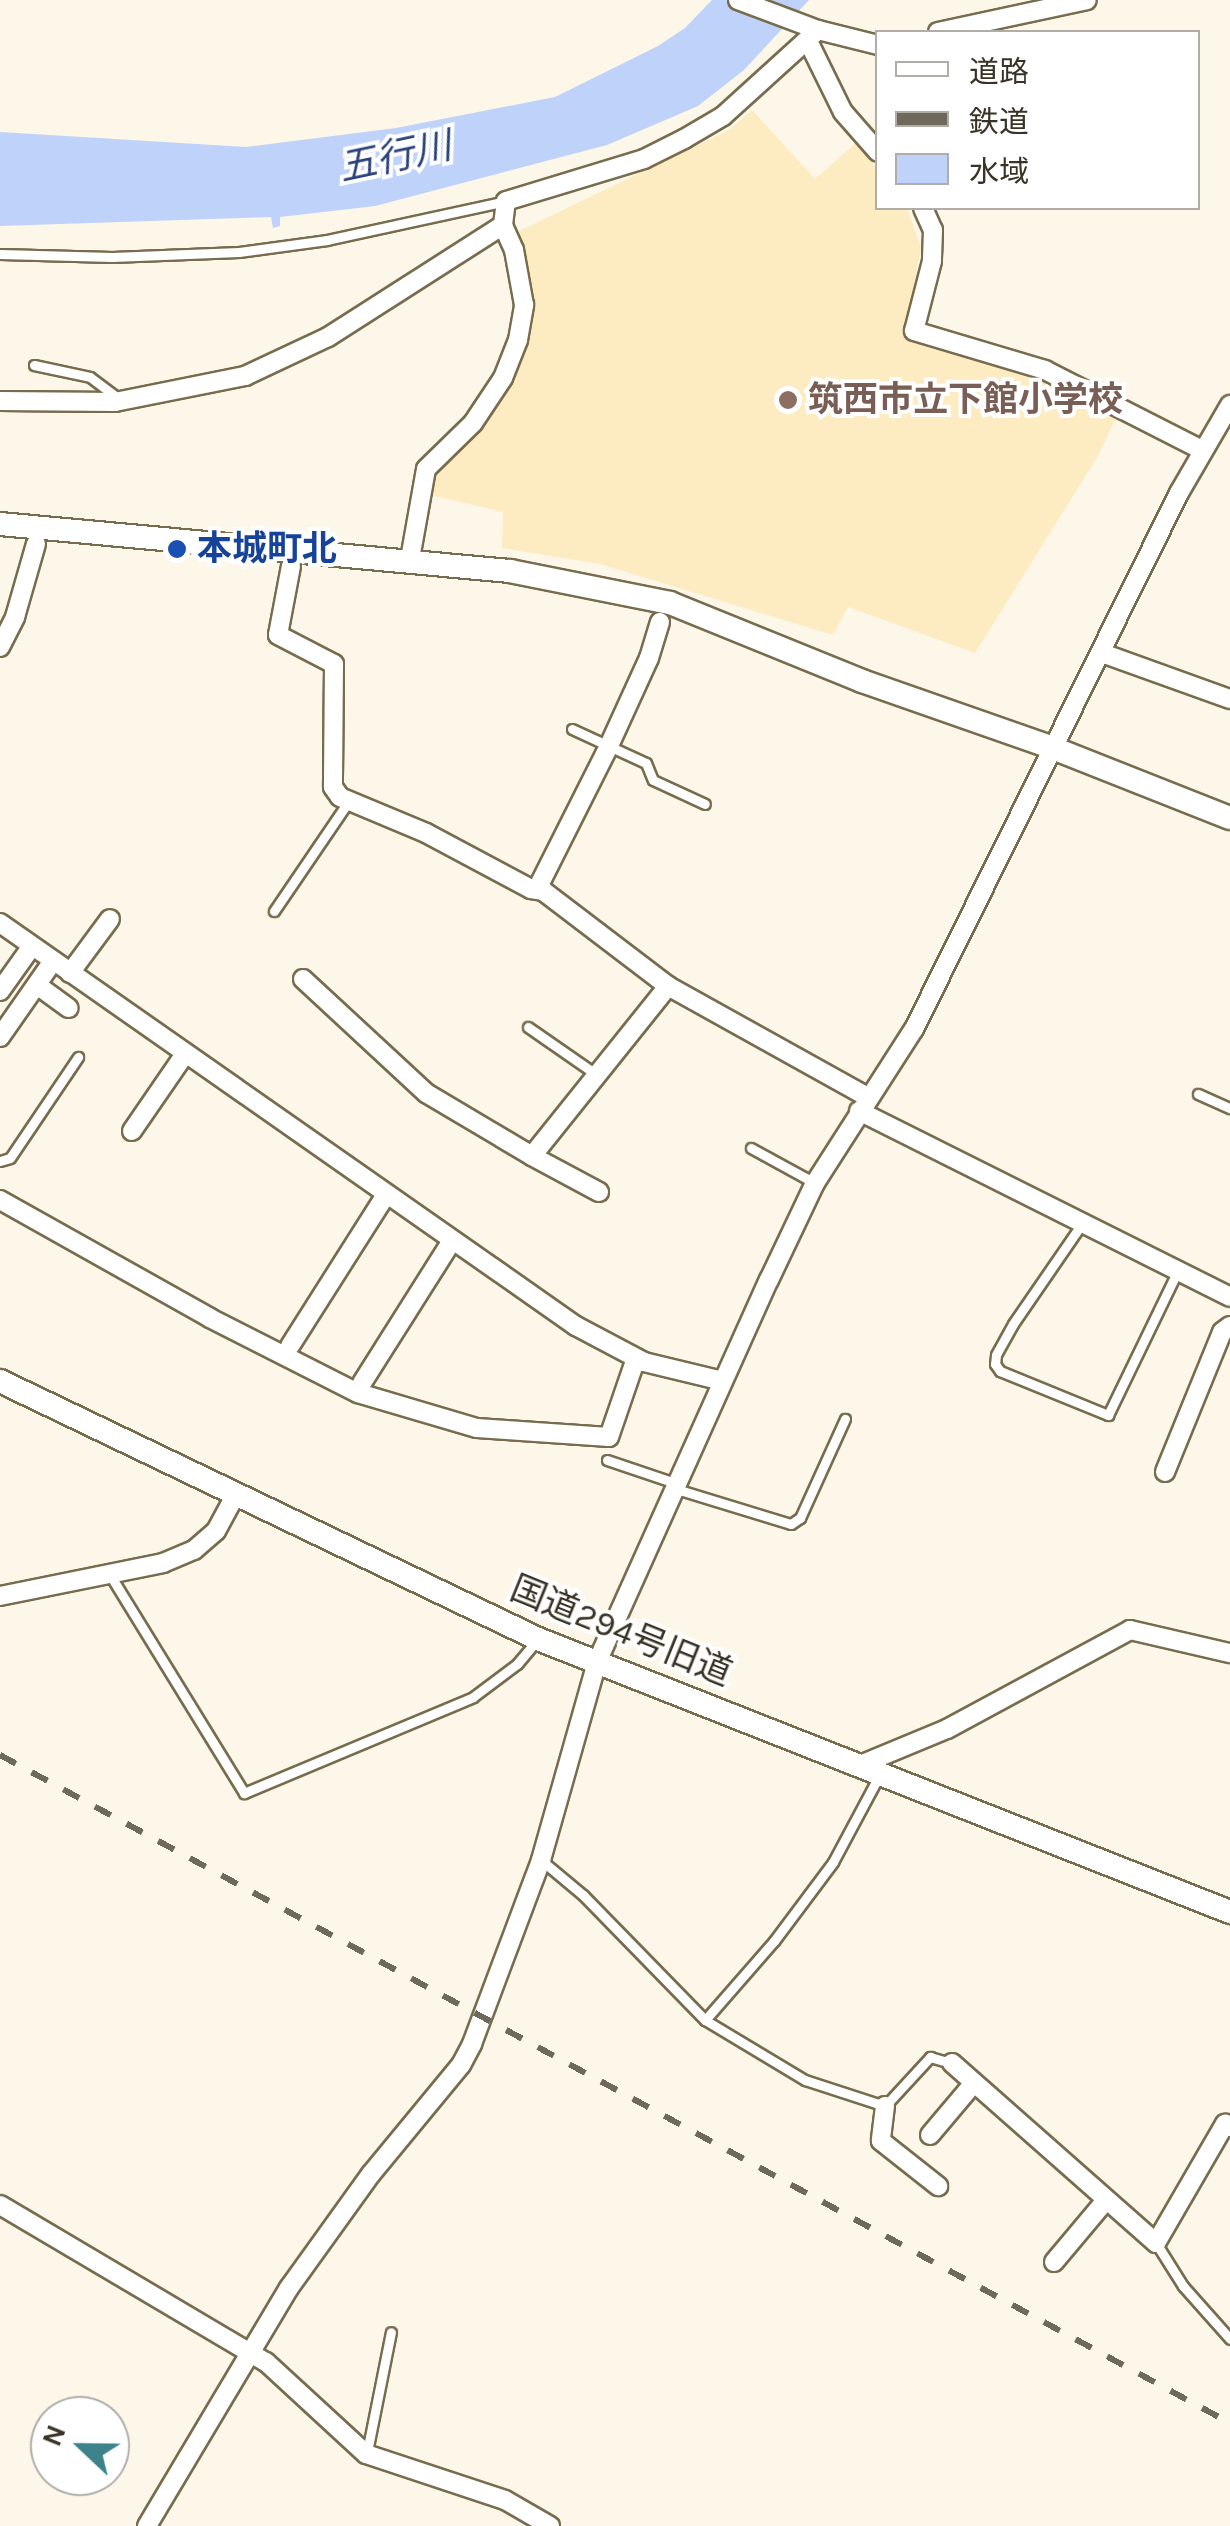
<!DOCTYPE html>
<meta charset="utf-8">
<style>
body{margin:0}
#map{position:relative;width:1230px;height:2526px;overflow:hidden;background:#fcf7e9;font-family:Karla,"Noto Sans JP",sans-serif}
div>[style]{position:absolute}
.built>*{inset:0;background:#fdebc2}
.water>*{inset:0;background:#bfd2f9}
.roads{filter:drop-shadow(2px 0 #786c4e) drop-shadow(-2px 0 #786c4e) drop-shadow(0 2px #786c4e) drop-shadow(0 -2px #786c4e)}
.service>*{height:9px;margin:-4.5px;padding:0 4.5px;transform-origin:4.5px;border-radius:4.5px;background:#fff}
.minor>*{height:18px;margin:-9px;padding:0 9px;transform-origin:9px;border-radius:9px;background:#fff}
.tertiary>*{height:22px;margin:-11px;padding:0 11px;transform-origin:11px;border-radius:11px;background:#fff}
.rail>*{height:6px;margin-top:-3px;transform-origin:0;background:repeating-linear-gradient(90deg,#6f695c 0 18px,transparent 0 36px)}
.dots>*{width:28px;height:28px;translate:-50% -50%;box-sizing:border-box;border:5px solid #fff;border-radius:50%}
span{translate:-50% -50%;white-space:nowrap;text-align:center;line-height:1.15;-webkit-text-stroke:8px #fff;paint-order:stroke}
.education-label{font-size:35px;color:#785e54;font-weight:700}
.left{translate:0 -50%;text-align:left}
.transit-label{font-size:35px;color:#164399;font-weight:700}
.street-label{font-size:35px;color:#393326}
.water-label{font-size:38px;color:#2a427c;font-style:italic}
.legend{position:absolute;left:875px;top:30px;width:325px;height:180px;box-sizing:border-box;background:#fff;border:2px solid #b0ada8;margin:0;padding:12px 18px;list-style:none;font-size:30px;color:#393326}
.legend li{display:flex;align-items:center;gap:20px;height:50px}
.legend b{width:50px;border:2px solid #b0ada8}
.north{position:absolute;left:30px;top:2396px;width:100px;height:100px;box-sizing:border-box;background:#fff;border:2px solid #b0ada8;border-radius:50%;rotate:292deg;font-size:28px;font-weight:700;line-height:40px;text-align:center;color:#393326}
.north::after{content:'';display:block;margin:auto;width:35px;height:45px;background:#3c838c;clip-path:polygon(50% 0,100% 100%,50% 72%,0 100%)}
</style>
<div id="map">
<div class="built">
<i style="clip-path:polygon(752px 110px,815px 179px,856px 143px,877px 169px,878px 208px,907px 208px,921px 248px,904px 337px,1043px 382px,1115px 419px,1099px 454px,975px 653px,848px 607px,833px 635px,600px 564px,502px 548px,503px 512px,426px 494px,433px 471px,482px 423px,531px 293px,529px 269px,511px 235px,729px 130px)"></i>
</div>
<div class="water">
<i style="clip-path:polygon(712px 0,809px 0,744px 70px,698px 106px,607px 145px,375px 206px,280px 217px,280px 226px,273px 228px,271px 217px,0 226px,0 132px,246px 147px,396px 128px,555px 97px,658px 46px,685px 28px)"></i>
</div>
<div class="roads">
<div class="service">
<i style="left:0;top:254px;width:112px;rotate:1.5deg"></i>
<i style="left:112px;top:257px;width:127px;rotate:-2.3deg"></i>
<i style="left:239px;top:252px;width:89px;rotate:-7.8deg"></i>
<i style="left:327px;top:240px;width:183px;rotate:-12.3deg"></i>
<i style="left:34px;top:365px;width:57px;rotate:12.1deg"></i>
<i style="left:90px;top:377px;width:40px;rotate:37deg"></i>
<i style="left:572px;top:729px;width:81px;rotate:24.7deg"></i>
<i style="left:646px;top:763px;width:18px;rotate:68deg"></i>
<i style="left:653px;top:780px;width:57px;rotate:24.8deg"></i>
<i style="left:274px;top:911px;width:132px;rotate:-55.8deg"></i>
<i style="left:528px;top:1027px;width:84px;rotate:34.8deg"></i>
<i style="left:1198px;top:1094px;width:35px;rotate:24deg"></i>
<i style="left:751px;top:1148px;width:73px;rotate:28.7deg"></i>
<i style="left:0;top:1161px;width:10px;rotate:-17deg"></i>
<i style="left:10px;top:1158px;width:122px;rotate:-56deg"></i>
<i style="left:1081px;top:1225px;width:120px;rotate:124.5deg"></i>
<i style="left:1013px;top:1324px;width:35px;rotate:119deg"></i>
<i style="left:996px;top:1355px;width:9px;rotate:96deg"></i>
<i style="left:995px;top:1364px;width:9px;rotate:54deg"></i>
<i style="left:1000px;top:1371px;width:117px;rotate:22.2deg"></i>
<i style="left:1108px;top:1415px;width:159px;rotate:-64.2deg"></i>
<i style="left:607px;top:1460px;width:72px;rotate:18.7deg"></i>
<i style="left:673px;top:1488px;width:123px;rotate:17deg"></i>
<i style="left:791px;top:1524px;width:11px;rotate:-34deg"></i>
<i style="left:800px;top:1518px;width:109px;rotate:-65.6deg"></i>
<i style="left:110px;top:1575px;width:256px;rotate:58.4deg"></i>
<i style="left:244px;top:1793px;width:248px;rotate:-22.7deg"></i>
<i style="left:473px;top:1697px;width:55px;rotate:-36.9deg"></i>
<i style="left:517px;top:1664px;width:30px;rotate:-50deg"></i>
<i style="left:541px;top:1860px;width:55px;rotate:39.8deg"></i>
<i style="left:583px;top:1895px;width:175px;rotate:45.7deg"></i>
<i style="left:705px;top:2020px;width:117px;rotate:31deg"></i>
<i style="left:805px;top:2080px;width:84px;rotate:18deg"></i>
<i style="left:885px;top:2106px;width:67px;rotate:-47.4deg"></i>
<i style="left:930px;top:2057px;width:22px;rotate:16deg"></i>
<i style="left:705px;top:2020px;width:105px;rotate:-48.9deg"></i>
<i style="left:774px;top:1941px;width:99px;rotate:-53.2deg"></i>
<i style="left:833px;top:1862px;width:98px;rotate:-61.9deg"></i>
<i style="left:1156px;top:2243px;width:51px;rotate:57.9deg"></i>
<i style="left:1183px;top:2286px;width:71px;rotate:48.4deg"></i>
<i style="left:367px;top:2452px;width:122px;rotate:-78.7deg"></i>
</div>
<div class="minor">
<i style="left:738px;top:0;width:85px;rotate:20.6deg"></i>
<i style="left:818px;top:30px;width:62px;rotate:14deg"></i>
<i style="left:938px;top:32px;width:152px;rotate:-12.1deg"></i>
<i style="left:808px;top:41px;width:79px;rotate:63.8deg"></i>
<i style="left:843px;top:112px;width:53px;rotate:48.8deg"></i>
<i style="left:923px;top:208px;width:24px;rotate:66deg"></i>
<i style="left:933px;top:230px;width:31px;rotate:92deg"></i>
<i style="left:932px;top:261px;width:72px;rotate:104.4deg"></i>
<i style="left:914px;top:331px;width:137px;rotate:16.6deg"></i>
<i style="left:1045px;top:370px;width:176px;rotate:27deg"></i>
<i style="left:0;top:401px;width:115px;rotate:0.5deg"></i>
<i style="left:115px;top:402px;width:133px;rotate:-11.3deg"></i>
<i style="left:245px;top:376px;width:92px;rotate:-25.2deg"></i>
<i style="left:328px;top:337px;width:208px;rotate:-32.6deg"></i>
<i style="left:410px;top:559px;width:91px;rotate:-79.9deg"></i>
<i style="left:426px;top:469px;width:66px;rotate:-44.4deg"></i>
<i style="left:473px;top:423px;width:54px;rotate:-56.3deg"></i>
<i style="left:503px;top:378px;width:41px;rotate:-68.5deg"></i>
<i style="left:518px;top:340px;width:36px;rotate:-80deg"></i>
<i style="left:524px;top:305px;width:56px;rotate:-100.3deg"></i>
<i style="left:514px;top:250px;width:27px;rotate:-114deg"></i>
<i style="left:503px;top:225px;width:24px;rotate:-83deg"></i>
<i style="left:506px;top:201px;width:144px;rotate:-16.9deg"></i>
<i style="left:644px;top:159px;width:45px;rotate:-26.6deg"></i>
<i style="left:684px;top:139px;width:45px;rotate:-30.5deg"></i>
<i style="left:723px;top:116px;width:128px;rotate:-42.2deg"></i>
<i style="left:291px;top:566px;width:70px;rotate:100.7deg"></i>
<i style="left:278px;top:635px;width:63px;rotate:27.4deg"></i>
<i style="left:334px;top:664px;width:123px;rotate:90.5deg"></i>
<i style="left:333px;top:787px;width:12px;rotate:55deg"></i>
<i style="left:340px;top:797px;width:93px;rotate:22.7deg"></i>
<i style="left:426px;top:833px;width:119px;rotate:28.1deg"></i>
<i style="left:531px;top:889px;width:13px;rotate:9deg"></i>
<i style="left:660px;top:622px;width:38px;rotate:107deg"></i>
<i style="left:649px;top:658px;width:99px;rotate:114.5deg"></i>
<i style="left:608px;top:748px;width:156px;rotate:116.7deg"></i>
<i style="left:538px;top:887px;width:163px;rotate:37.3deg"></i>
<i style="left:668px;top:986px;width:230px;rotate:29.1deg"></i>
<i style="left:0;top:647px;width:34px;rotate:-63deg"></i>
<i style="left:15px;top:617px;width:76px;rotate:-74deg"></i>
<i style="left:1102px;top:653px;width:136px;rotate:19.8deg"></i>
<i style="left:0;top:923px;width:703px;rotate:34.98deg"></i>
<i style="left:576px;top:1326px;width:77px;rotate:27.9deg"></i>
<i style="left:644px;top:1362px;width:81px;rotate:13.5deg"></i>
<i style="left:70px;top:973px;width:67px;rotate:-53.5deg"></i>
<i style="left:303px;top:979px;width:168px;rotate:42.8deg"></i>
<i style="left:426px;top:1093px;width:123px;rotate:30.7deg"></i>
<i style="left:37px;top:985px;width:39px;rotate:36deg"></i>
<i style="left:0;top:991px;width:55px;rotate:-54.6deg"></i>
<i style="left:0;top:1037px;width:93px;rotate:-55.1deg"></i>
<i style="left:859px;top:1111px;width:415px;rotate:26.6deg"></i>
<i style="left:132px;top:1131px;width:93px;rotate:-55.5deg"></i>
<i style="left:599px;top:1192px;width:76px;rotate:-151.8deg"></i>
<i style="left:532px;top:1156px;width:218px;rotate:-51.3deg"></i>
<i style="left:0;top:1200px;width:241px;rotate:29.3deg"></i>
<i style="left:210px;top:1318px;width:166px;rotate:26.9deg"></i>
<i style="left:358px;top:1393px;width:124px;rotate:16.4deg"></i>
<i style="left:477px;top:1428px;width:132px;rotate:3.9deg"></i>
<i style="left:609px;top:1437px;width:83px;rotate:-71.1deg"></i>
<i style="left:290px;top:1346px;width:179px;rotate:-57.6deg"></i>
<i style="left:362px;top:1383px;width:167px;rotate:-57.7deg"></i>
<i style="left:1165px;top:1472px;width:151px;rotate:-67.8deg"></i>
<i style="left:1222px;top:1332px;width:10px;rotate:-37deg"></i>
<i style="left:0;top:1596px;width:166px;rotate:-11.4deg"></i>
<i style="left:163px;top:1563px;width:34px;rotate:-23deg"></i>
<i style="left:194px;top:1550px;width:29px;rotate:-41deg"></i>
<i style="left:216px;top:1531px;width:42px;rotate:-61.6deg"></i>
<i style="left:860px;top:1765px;width:94px;rotate:-22.5deg"></i>
<i style="left:947px;top:1729px;width:208px;rotate:-28.4deg"></i>
<i style="left:1130px;top:1630px;width:103px;rotate:13deg"></i>
<i style="left:952px;top:2063px;width:272px;rotate:41.4deg"></i>
<i style="left:1156px;top:2243px;width:138px;rotate:-59.9deg"></i>
<i style="left:1225px;top:2124px;width:6px;rotate:31deg"></i>
<i style="left:885px;top:2106px;width:35px;rotate:97deg"></i>
<i style="left:881px;top:2141px;width:73px;rotate:38.3deg"></i>
<i style="left:930px;top:2135px;width:68px;rotate:-49.8deg"></i>
<i style="left:0;top:2205px;width:309px;rotate:30.6deg"></i>
<i style="left:266px;top:2362px;width:136px;rotate:42.6deg"></i>
<i style="left:366px;top:2454px;width:146px;rotate:18.3deg"></i>
<i style="left:505px;top:2500px;width:52px;rotate:30deg"></i>
<i style="left:1054px;top:2262px;width:81px;rotate:-50deg"></i>
<i style="left:147px;top:2526px;width:277px;rotate:-59.2deg"></i>
<i style="left:289px;top:2288px;width:140px;rotate:-54.3deg"></i>
<i style="left:371px;top:2174px;width:141px;rotate:-50.5deg"></i>
<i style="left:461px;top:2065px;width:24px;rotate:-62deg"></i>
<i style="left:472px;top:2044px;width:197px;rotate:-69.4deg"></i>
<i style="left:541px;top:1860px;width:206px;rotate:-74.2deg"></i>
<i style="left:597px;top:1662px;width:419px;rotate:-65.8deg"></i>
<i style="left:769px;top:1280px;width:107px;rotate:-64.6deg"></i>
<i style="left:815px;top:1183px;width:183px;rotate:-57.3deg"></i>
<i style="left:914px;top:1029px;width:598px;rotate:-63.69deg"></i>
<i style="left:1179px;top:493px;width:102px;rotate:-59.9deg"></i>
</div>
<div class="tertiary">
<i style="left:0;top:524px;width:512px;rotate:5.27deg"></i>
<i style="left:510px;top:571px;width:163px;rotate:11.3deg"></i>
<i style="left:670px;top:603px;width:207px;rotate:22.1deg"></i>
<i style="left:862px;top:681px;width:202px;rotate:19.3deg"></i>
<i style="left:1053px;top:748px;width:190px;rotate:21.6deg"></i>
<i style="left:0;top:1381px;width:597px;rotate:25.62deg"></i>
<i style="left:538px;top:1639px;width:744px;rotate:21.53deg"></i>
</div>
</div>
<div class="rail">
<i style="left:0;top:1755px;width:1400px;rotate:28.51deg"></i>
</div>
<div class="dots">
<i style="left:788px;top:400px;background:#8d6e63"></i>
<i style="left:177px;top:549px;background:#1a4fb4"></i>
</div>
<div class="education-label">
<span class="left" style="left:808px;top:400px">筑西市立下館小学校</span>
</div>
<div class="transit-label">
<span class="left" style="left:197px;top:549px">本城町北</span>
</div>
<div class="street-label">
<span style="left:621px;top:1631px;rotate:22deg">国道294号旧道</span>
</div>
<div class="water-label">
<span style="left:395px;top:157px;rotate:-12deg">五行川</span>
</div>
<ul class="legend">
<li><b style="height:12px;background:#fff"></b>道路</li>
<li><b style="height:12px;background:#6f695c"></b>鉄道</li>
<li><b style="height:28px;background:#bfd2f9"></b>水域</li>
</ul>
<div class="north">N</div>
</div>
